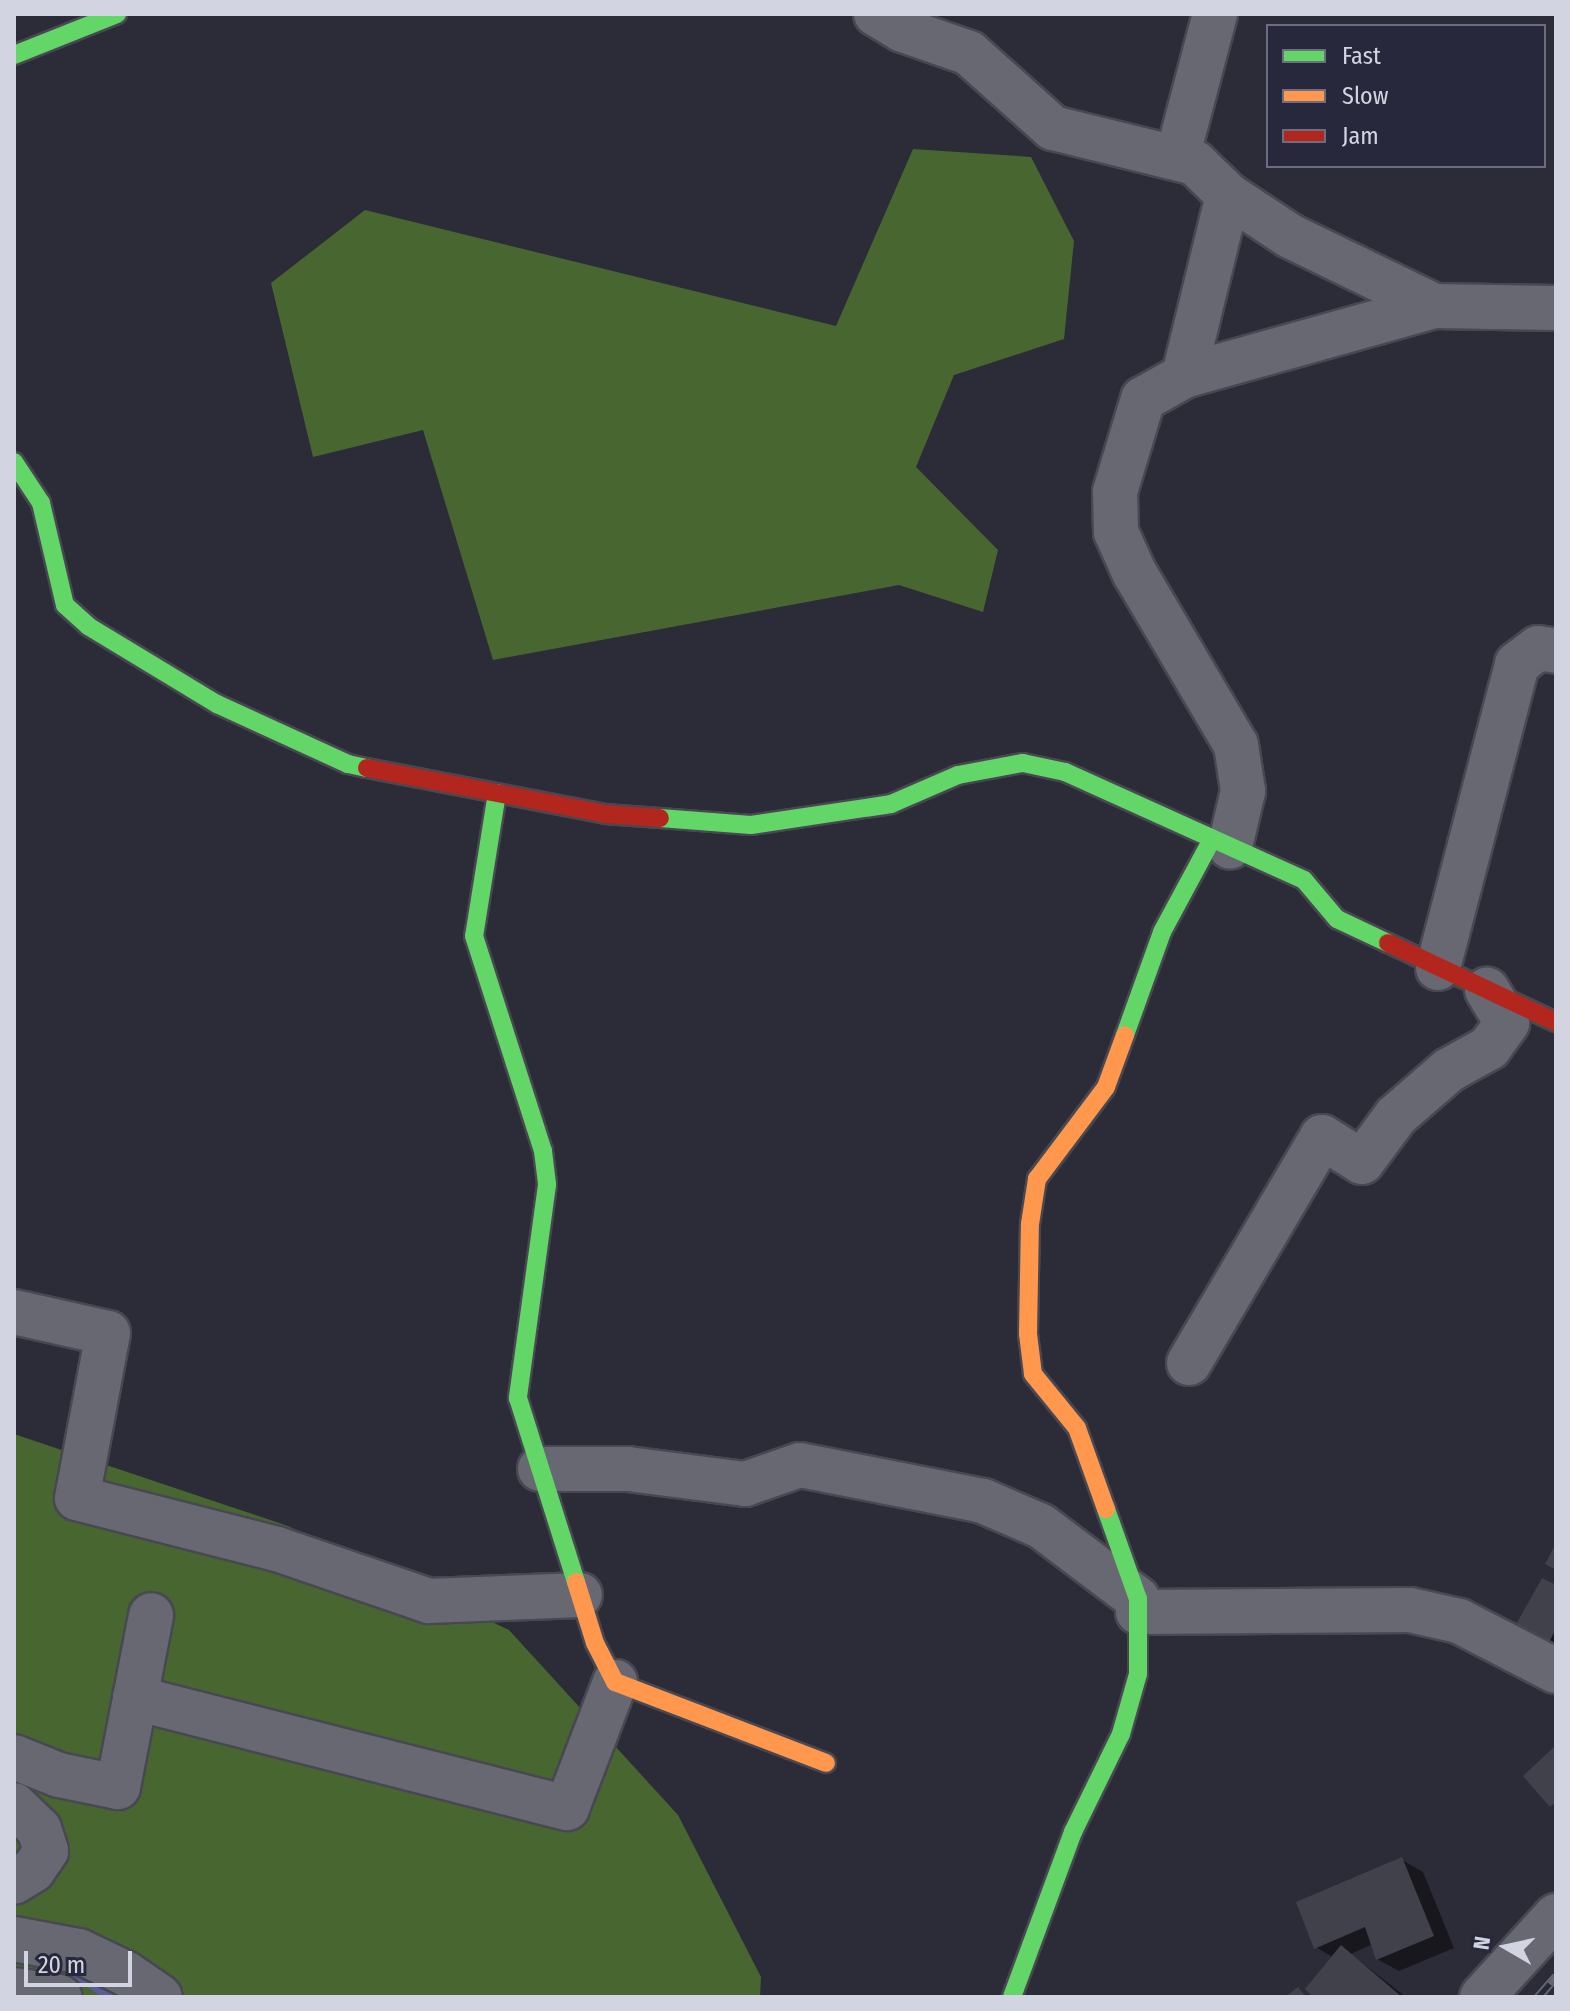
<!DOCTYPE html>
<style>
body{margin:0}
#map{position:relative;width:1570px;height:2011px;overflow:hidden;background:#2c2c38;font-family:"Fira Sans Condensed",sans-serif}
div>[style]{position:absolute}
.forest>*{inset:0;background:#48662f}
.shadow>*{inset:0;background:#0007}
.stream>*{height:11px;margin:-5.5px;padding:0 5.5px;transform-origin:5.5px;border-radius:5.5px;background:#5b5c98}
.building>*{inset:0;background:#41414b}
.roads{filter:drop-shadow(2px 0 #474851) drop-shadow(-2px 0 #474851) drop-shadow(0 2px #474851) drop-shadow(0 -2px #474851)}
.street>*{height:44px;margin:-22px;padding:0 22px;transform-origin:22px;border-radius:22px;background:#686872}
.fast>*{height:18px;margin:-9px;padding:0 9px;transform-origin:9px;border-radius:9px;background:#63d668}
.slow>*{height:18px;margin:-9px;padding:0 9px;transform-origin:9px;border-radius:9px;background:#ff974d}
.jam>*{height:18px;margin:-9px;padding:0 9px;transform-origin:9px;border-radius:9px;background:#b3261e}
.rail>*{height:9px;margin-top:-4.5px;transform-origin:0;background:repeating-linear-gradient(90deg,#28283c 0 18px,#67676f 0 36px);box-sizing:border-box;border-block:2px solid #67676f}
span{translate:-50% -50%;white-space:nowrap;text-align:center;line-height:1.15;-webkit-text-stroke:8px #28283c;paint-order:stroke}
.frame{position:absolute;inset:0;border:16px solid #d3d4e1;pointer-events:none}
.legend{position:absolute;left:1266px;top:24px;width:280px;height:144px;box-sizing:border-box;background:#28283c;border:2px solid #6c6d7e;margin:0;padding:10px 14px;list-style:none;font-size:24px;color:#d3d4e1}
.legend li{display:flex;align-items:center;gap:16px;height:40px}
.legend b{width:40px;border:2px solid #6c6d7e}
.north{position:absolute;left:1466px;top:1907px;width:80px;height:80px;-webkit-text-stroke:6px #28283c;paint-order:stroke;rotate:279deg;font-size:22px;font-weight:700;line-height:32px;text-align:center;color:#d3d4e1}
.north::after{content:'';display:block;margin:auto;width:28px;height:36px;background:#d3d4e1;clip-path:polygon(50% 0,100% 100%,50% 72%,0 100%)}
.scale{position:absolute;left:24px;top:1951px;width:108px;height:36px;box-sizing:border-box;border:4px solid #d3d4e1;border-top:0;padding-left:10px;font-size:24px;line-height:28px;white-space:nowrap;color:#d3d4e1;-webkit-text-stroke:6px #28283c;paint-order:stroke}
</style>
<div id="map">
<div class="forest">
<i style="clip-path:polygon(913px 149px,1031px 157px,1074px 241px,1064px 339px,954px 375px,916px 467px,998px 550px,983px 612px,899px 585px,493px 660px,423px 430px,313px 457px,271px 283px,365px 210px,836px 326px)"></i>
<i style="clip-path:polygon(14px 1434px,288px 1526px,509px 1630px,678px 1815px,761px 1977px,760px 1997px,21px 1997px,14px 1992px)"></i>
</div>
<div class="shadow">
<i style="clip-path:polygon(1556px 1587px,1556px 1649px,1517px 1628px)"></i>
<i style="clip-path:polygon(1402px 1860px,1423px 1872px,1454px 1948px,1399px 1971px,1377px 1959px,1373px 1944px,1351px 1954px,1406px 1997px,1316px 1997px,1334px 1958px,1316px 1947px)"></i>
</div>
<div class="stream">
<i style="left:77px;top:1973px;width:42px;rotate:34.4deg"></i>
</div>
<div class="building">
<i style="clip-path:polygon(1556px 1543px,1556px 1570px,1545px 1564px)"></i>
<i style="clip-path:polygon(1542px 1578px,1556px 1585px,1556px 1629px,1547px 1646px,1514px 1628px)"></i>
<i style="clip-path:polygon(1556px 1745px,1556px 1802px,1550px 1807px,1523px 1776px)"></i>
<i style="clip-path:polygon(1402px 1857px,1434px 1936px,1376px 1960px,1365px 1927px,1314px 1949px,1296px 1902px)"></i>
<i style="clip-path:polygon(1341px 1945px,1402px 1997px,1313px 1997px,1305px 1989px)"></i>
<i style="clip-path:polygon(1298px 1987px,1306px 1997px,1285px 1997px)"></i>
</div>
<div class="roads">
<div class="street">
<i style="left:876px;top:14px;width:31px;rotate:31deg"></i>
<i style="left:903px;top:30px;width:70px;rotate:19.2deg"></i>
<i style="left:969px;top:53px;width:113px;rotate:41.8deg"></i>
<i style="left:1053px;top:128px;width:146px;rotate:13.8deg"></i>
<i style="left:1195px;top:163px;width:46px;rotate:44.1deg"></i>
<i style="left:1228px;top:195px;width:74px;rotate:33.5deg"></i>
<i style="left:1290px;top:236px;width:160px;rotate:25.9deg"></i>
<i style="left:1434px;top:306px;width:122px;rotate:0.9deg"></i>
<i style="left:1177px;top:158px;width:149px;rotate:-75.2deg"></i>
<i style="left:1228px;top:195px;width:186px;rotate:103.7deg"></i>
<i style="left:1184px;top:376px;width:47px;rotate:150.7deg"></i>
<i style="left:1143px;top:399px;width:97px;rotate:106.8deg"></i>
<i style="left:1115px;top:492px;width:40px;rotate:88.6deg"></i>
<i style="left:1116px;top:532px;width:44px;rotate:65.8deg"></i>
<i style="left:1134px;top:572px;width:201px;rotate:59.5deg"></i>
<i style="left:1236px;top:745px;width:47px;rotate:81.3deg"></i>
<i style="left:1243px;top:791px;width:57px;rotate:103.1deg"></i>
<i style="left:1184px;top:376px;width:260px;rotate:-15.6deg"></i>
<i style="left:1438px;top:968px;width:314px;rotate:-75.4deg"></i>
<i style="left:1517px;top:664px;width:26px;rotate:-37deg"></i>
<i style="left:1538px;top:648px;width:18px;rotate:9deg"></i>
<i style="left:14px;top:1312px;width:96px;rotate:12.6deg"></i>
<i style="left:108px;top:1333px;width:168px;rotate:100.6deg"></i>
<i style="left:77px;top:1498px;width:206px;rotate:14.3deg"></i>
<i style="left:277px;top:1549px;width:161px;rotate:18.9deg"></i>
<i style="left:429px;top:1601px;width:151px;rotate:-2.3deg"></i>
<i style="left:1189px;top:1363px;width:262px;rotate:-59.5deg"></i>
<i style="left:1322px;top:1137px;width:47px;rotate:32deg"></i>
<i style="left:1362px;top:1162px;width:57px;rotate:-53.5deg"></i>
<i style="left:1396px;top:1116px;width:70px;rotate:-41deg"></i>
<i style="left:1449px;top:1070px;width:46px;rotate:-28.8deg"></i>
<i style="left:1489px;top:1048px;width:31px;rotate:-54deg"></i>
<i style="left:1507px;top:1023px;width:39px;rotate:-121deg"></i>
<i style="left:540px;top:1469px;width:88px"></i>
<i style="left:628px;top:1469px;width:118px;rotate:7.3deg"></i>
<i style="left:745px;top:1484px;width:58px;rotate:-19.1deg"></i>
<i style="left:800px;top:1465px;width:187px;rotate:11.1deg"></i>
<i style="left:983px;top:1501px;width:63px;rotate:23.3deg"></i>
<i style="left:1041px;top:1526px;width:121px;rotate:37deg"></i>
<i style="left:1138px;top:1612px;width:272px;rotate:-0.4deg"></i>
<i style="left:1410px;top:1610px;width:50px;rotate:12.7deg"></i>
<i style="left:1459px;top:1621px;width:109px;rotate:27.3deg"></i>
<i style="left:135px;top:1698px;width:446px;rotate:14.3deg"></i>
<i style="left:567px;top:1808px;width:135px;rotate:-69.1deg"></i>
<i style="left:14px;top:1757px;width:48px;rotate:21.8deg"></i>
<i style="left:59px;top:1775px;width:60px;rotate:11.5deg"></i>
<i style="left:118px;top:1787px;width:175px;rotate:-79.1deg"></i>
<i style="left:14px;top:1805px;width:35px;rotate:44deg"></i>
<i style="left:39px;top:1829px;width:23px;rotate:72deg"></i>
<i style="left:46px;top:1851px;width:23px;rotate:124deg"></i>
<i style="left:33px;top:1870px;width:22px;rotate:148deg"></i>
<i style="left:14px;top:1939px;width:66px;rotate:10.5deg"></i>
<i style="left:79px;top:1951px;width:51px;rotate:25.6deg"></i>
<i style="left:125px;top:1973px;width:42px;rotate:34.4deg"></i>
<i style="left:14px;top:1990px;width:46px;rotate:8.8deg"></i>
<i style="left:1482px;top:1997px;width:110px;rotate:-47.6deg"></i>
</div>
<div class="fast">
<i style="left:14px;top:55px;width:111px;rotate:-21.7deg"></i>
<i style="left:14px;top:462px;width:49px;rotate:56.6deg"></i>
<i style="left:41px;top:503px;width:105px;rotate:76.8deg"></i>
<i style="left:65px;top:605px;width:31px;rotate:42deg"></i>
<i style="left:88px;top:626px;width:151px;rotate:31.2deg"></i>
<i style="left:217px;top:704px;width:144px;rotate:24.6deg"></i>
<i style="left:348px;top:764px;width:19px;rotate:12deg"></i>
<i style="left:497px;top:793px;width:145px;rotate:99.1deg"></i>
<i style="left:474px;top:936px;width:226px;rotate:72.2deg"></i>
<i style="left:543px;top:1151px;width:34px;rotate:83deg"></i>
<i style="left:547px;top:1185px;width:215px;rotate:97.8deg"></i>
<i style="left:518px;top:1398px;width:193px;rotate:72.5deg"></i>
<i style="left:660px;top:818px;width:91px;rotate:4.4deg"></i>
<i style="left:751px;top:825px;width:142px;rotate:-8.5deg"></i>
<i style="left:891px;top:804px;width:73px;rotate:-23.4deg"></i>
<i style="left:958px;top:775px;width:66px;rotate:-10.5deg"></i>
<i style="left:1023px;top:763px;width:43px;rotate:12.1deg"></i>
<i style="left:1065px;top:772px;width:262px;rotate:24.3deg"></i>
<i style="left:1304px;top:880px;width:51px;rotate:49.8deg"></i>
<i style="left:1337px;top:919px;width:56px;rotate:25.2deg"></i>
<i style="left:1125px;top:1035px;width:109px;rotate:-70.2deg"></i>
<i style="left:1162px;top:932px;width:106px;rotate:-61.7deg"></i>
<i style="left:1012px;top:1997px;width:176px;rotate:-69.7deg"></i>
<i style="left:1073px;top:1832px;width:109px;rotate:-63.9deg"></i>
<i style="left:1121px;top:1734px;width:62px;rotate:-74.2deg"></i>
<i style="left:1138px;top:1674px;width:75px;rotate:-90deg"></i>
<i style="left:1138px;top:1599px;width:96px;rotate:-109.6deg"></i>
</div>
<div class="slow">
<i style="left:1106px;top:1509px;width:86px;rotate:-109.7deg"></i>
<i style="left:1077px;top:1428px;width:70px;rotate:-129.2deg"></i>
<i style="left:1033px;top:1374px;width:40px;rotate:-97.1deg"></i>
<i style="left:1028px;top:1334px;width:110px;rotate:-89deg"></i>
<i style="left:1030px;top:1224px;width:46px;rotate:-81.2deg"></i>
<i style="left:1037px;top:1179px;width:115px;rotate:-53.1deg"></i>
<i style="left:1106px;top:1087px;width:55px;rotate:-69.9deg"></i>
<i style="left:576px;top:1582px;width:64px;rotate:72.7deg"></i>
<i style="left:595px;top:1643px;width:44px;rotate:62.9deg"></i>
<i style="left:615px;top:1682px;width:226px;rotate:21deg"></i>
</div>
<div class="jam">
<i style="left:367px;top:768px;width:242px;rotate:10.9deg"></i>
<i style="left:605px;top:814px;width:55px;rotate:4.2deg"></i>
<i style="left:1388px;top:943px;width:186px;rotate:25.2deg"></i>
</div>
</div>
<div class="rail">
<i style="left:1538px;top:1997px;width:28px;rotate:-49deg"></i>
</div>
<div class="frame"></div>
<ul class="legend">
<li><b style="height:10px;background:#63d668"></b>Fast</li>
<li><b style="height:10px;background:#ff974d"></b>Slow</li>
<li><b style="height:10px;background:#b3261e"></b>Jam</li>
</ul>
<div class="north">N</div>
<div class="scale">20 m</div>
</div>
